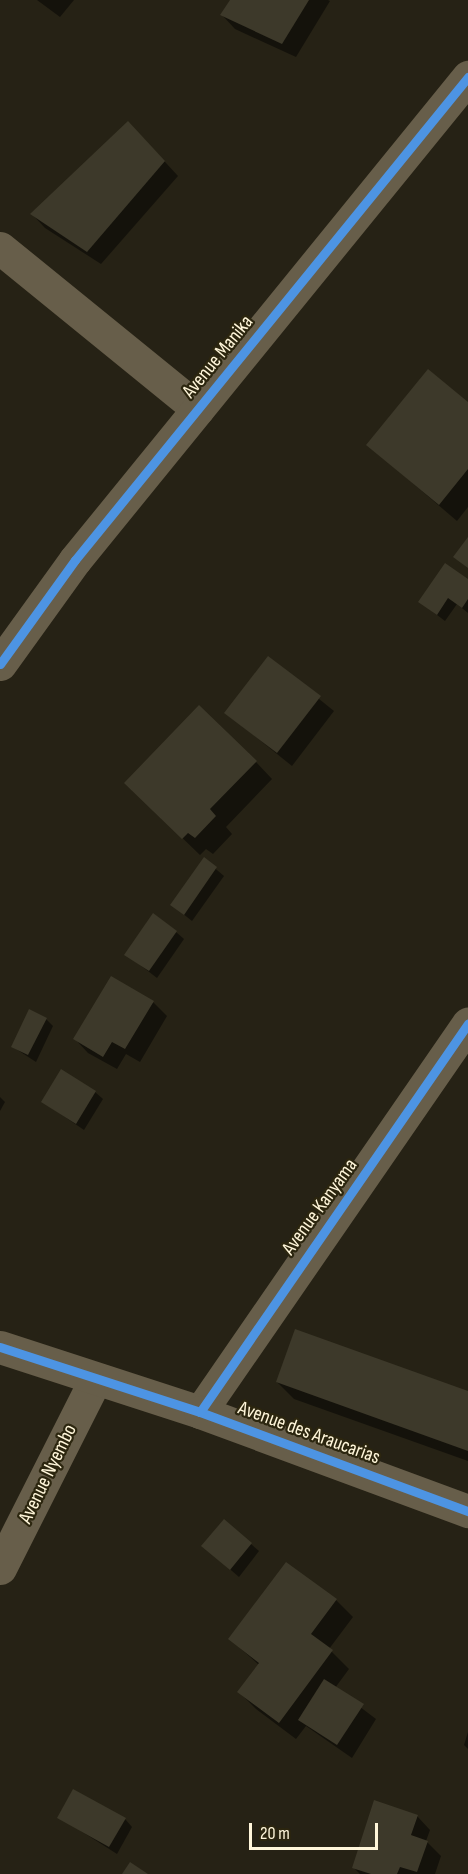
<!DOCTYPE html>
<style>
body{margin:0}
#map{position:relative;width:468px;height:1874px;overflow:hidden;background:#262215;font-family:"Sofia Sans Condensed",sans-serif}
div>[style]{position:absolute}
.shadow>*{inset:0;background:#0007}
.building>*{inset:0;background:#3d392a}
.minor>*{height:33px;margin:-16.5px;padding:0 16.5px;transform-origin:16.5px;border-radius:16.5px;background:#675e4a}
.tertiary>*{height:33px;margin:-16.5px;padding:0 16.5px;transform-origin:16.5px;border-radius:16.5px;background:#675e4a}
.cycleway>*{height:9px;margin:-4.5px;padding:0 4.5px;transform-origin:4.5px;border-radius:4.5px;background:#4d94e3}
span{translate:-50% -50%;white-space:nowrap;text-align:center;line-height:1.15;-webkit-text-stroke:4.5px #2c260f;paint-order:stroke}
.street-label{font-size:20px;color:#fff6da}
.scale{position:absolute;left:249px;top:1823px;width:129px;height:27px;box-sizing:border-box;border:3px solid #fff6da;border-top:0;padding-left:8px;font-size:18px;line-height:21px;white-space:nowrap;color:#fff6da;-webkit-text-stroke:4px #2c260f;paint-order:stroke}
</style>
<div id="map">
<div class="shadow">
<i style="clip-path:polygon(37px 0,74px 0,60px 17px)"></i>
<i style="clip-path:polygon(232px 0,328px 0,330px 1px,296px 57px,235px 29px,222px 15px)"></i>
<i style="clip-path:polygon(142px 137px,178px 176px,101px 264px,45px 228px,32px 214px)"></i>
<i style="clip-path:polygon(468px 404px,468px 507px,457px 521px,368px 445px)"></i>
<i style="clip-path:polygon(468px 581px,468px 613px,457px 604px,445px 621px,420px 602px)"></i>
<i style="clip-path:polygon(268px 658px,334px 711px,292px 766px,226px 713px)"></i>
<i style="clip-path:polygon(256px 762px,272px 779px,226px 827px,232px 834px,213px 854px,206px 849px,200px 855px,143px 800px)"></i>
<i style="clip-path:polygon(204px 859px,224px 876px,192px 921px,172px 905px)"></i>
<i style="clip-path:polygon(176px 932px,184px 939px,157px 978px,126px 954px)"></i>
<i style="clip-path:polygon(153px 1002px,167px 1016px,140px 1062px,126px 1054px,117px 1069px,88px 1053px,75px 1039px)"></i>
<i style="clip-path:polygon(46px 1019px,53px 1026px,36px 1062px,13px 1047px)"></i>
<i style="clip-path:polygon(95px 1092px,103px 1099px,84px 1130px,43px 1102px)"></i>
<i style="clip-path:polygon(0 1097px,5px 1102px,0 1111px)"></i>
<i style="clip-path:polygon(277px 1382px,468px 1393px,468px 1461px,294px 1399px)"></i>
<i style="clip-path:polygon(251px 1544px,259px 1551px,239px 1577px,203px 1546px)"></i>
<i style="clip-path:polygon(336px 1600px,353px 1617px,329px 1649px,349px 1669px,335px 1688px,376px 1719px,352px 1758px,306px 1726px,296px 1739px,256px 1709px,239px 1692px,259px 1665px,230px 1639px)"></i>
<i style="clip-path:polygon(468px 1732px,468px 1749px,464px 1745px)"></i>
<i style="clip-path:polygon(417px 1816px,430px 1830px,426px 1841px,441px 1856px,435px 1874px,360px 1874px,354px 1868px)"></i>
<i style="clip-path:polygon(59px 1817px,125px 1819px,132px 1827px,117px 1854px)"></i>
</div>
<div class="building">
<i style="clip-path:polygon(230px 0,309px 0,282px 44px,220px 15px)"></i>
<i style="clip-path:polygon(128px 121px,165px 161px,87px 252px,30px 214px)"></i>
<i style="clip-path:polygon(428px 369px,468px 402px,468px 469px,439px 505px,366px 445px)"></i>
<i style="clip-path:polygon(468px 537px,468px 568px,453px 557px)"></i>
<i style="clip-path:polygon(445px 563px,468px 579px,468px 599px,462px 608px,448px 598px,437px 615px,418px 602px)"></i>
<i style="clip-path:polygon(268px 656px,321px 696px,277px 753px,224px 713px)"></i>
<i style="clip-path:polygon(199px 705px,257px 761px,210px 809px,216px 816px,195px 838px,188px 833px,182px 839px,124px 783px)"></i>
<i style="clip-path:polygon(204px 857px,217px 867px,184px 915px,170px 905px)"></i>
<i style="clip-path:polygon(153px 913px,177px 931px,149px 971px,124px 955px)"></i>
<i style="clip-path:polygon(111px 976px,154px 1001px,125px 1049px,112px 1042px,103px 1057px,73px 1039px)"></i>
<i style="clip-path:polygon(29px 1009px,47px 1018px,28px 1055px,11px 1047px)"></i>
<i style="clip-path:polygon(61px 1069px,96px 1091px,76px 1124px,41px 1102px)"></i>
<i style="clip-path:polygon(295px 1329px,468px 1391px,468px 1451px,276px 1382px)"></i>
<i style="clip-path:polygon(224px 1519px,252px 1543px,230px 1570px,201px 1546px)"></i>
<i style="clip-path:polygon(286px 1562px,337px 1599px,311px 1634px,333px 1650px,279px 1723px,237px 1692px,259px 1663px,228px 1639px)"></i>
<i style="clip-path:polygon(324px 1679px,364px 1704px,337px 1745px,298px 1720px)"></i>
<i style="clip-path:polygon(73px 1789px,126px 1818px,109px 1847px,57px 1818px)"></i>
<i style="clip-path:polygon(374px 1800px,418px 1815px,411px 1835px,428px 1841px,417px 1872px,400px 1867px,397px 1874px,371px 1874px,352px 1868px)"></i>
<i style="clip-path:polygon(130px 1862px,148px 1874px,122px 1874px)"></i>
</div>
<div class="minor">
<i style="left:0;top:248px;width:255px;rotate:39.1deg"></i>
<i style="left:0;top:664px;width:128px;rotate:-54.2deg"></i>
<i style="left:75px;top:560px;width:623px;rotate:-50.87deg"></i>
<i style="left:200px;top:1412px;width:472px;rotate:-55.4deg"></i>
<i style="left:0;top:1568px;width:211px;rotate:-63.2deg"></i>
</div>
<div class="tertiary">
<i style="left:0;top:1347px;width:210px;rotate:18deg"></i>
<i style="left:200px;top:1412px;width:286px;rotate:20.3deg"></i>
</div>
<div class="cycleway">
<i style="left:0;top:664px;width:128px;rotate:-54.2deg"></i>
<i style="left:75px;top:560px;width:623px;rotate:-50.87deg"></i>
<i style="left:0;top:1347px;width:210px;rotate:18deg"></i>
<i style="left:200px;top:1412px;width:286px;rotate:20.3deg"></i>
<i style="left:200px;top:1412px;width:472px;rotate:-55.4deg"></i>
</div>
<div class="street-label">
<span style="left:218px;top:357px;rotate:-51deg">Avenue Manika</span>
<span style="left:320px;top:1207px;rotate:-54deg">Avenue Kanyama</span>
<span style="left:309px;top:1433px;rotate:20deg">Avenue des Araucarias</span>
<span style="left:48px;top:1474px;rotate:-64deg">Avenue Nyembo</span>
</div>
<div class="scale">20 m</div>
</div>
